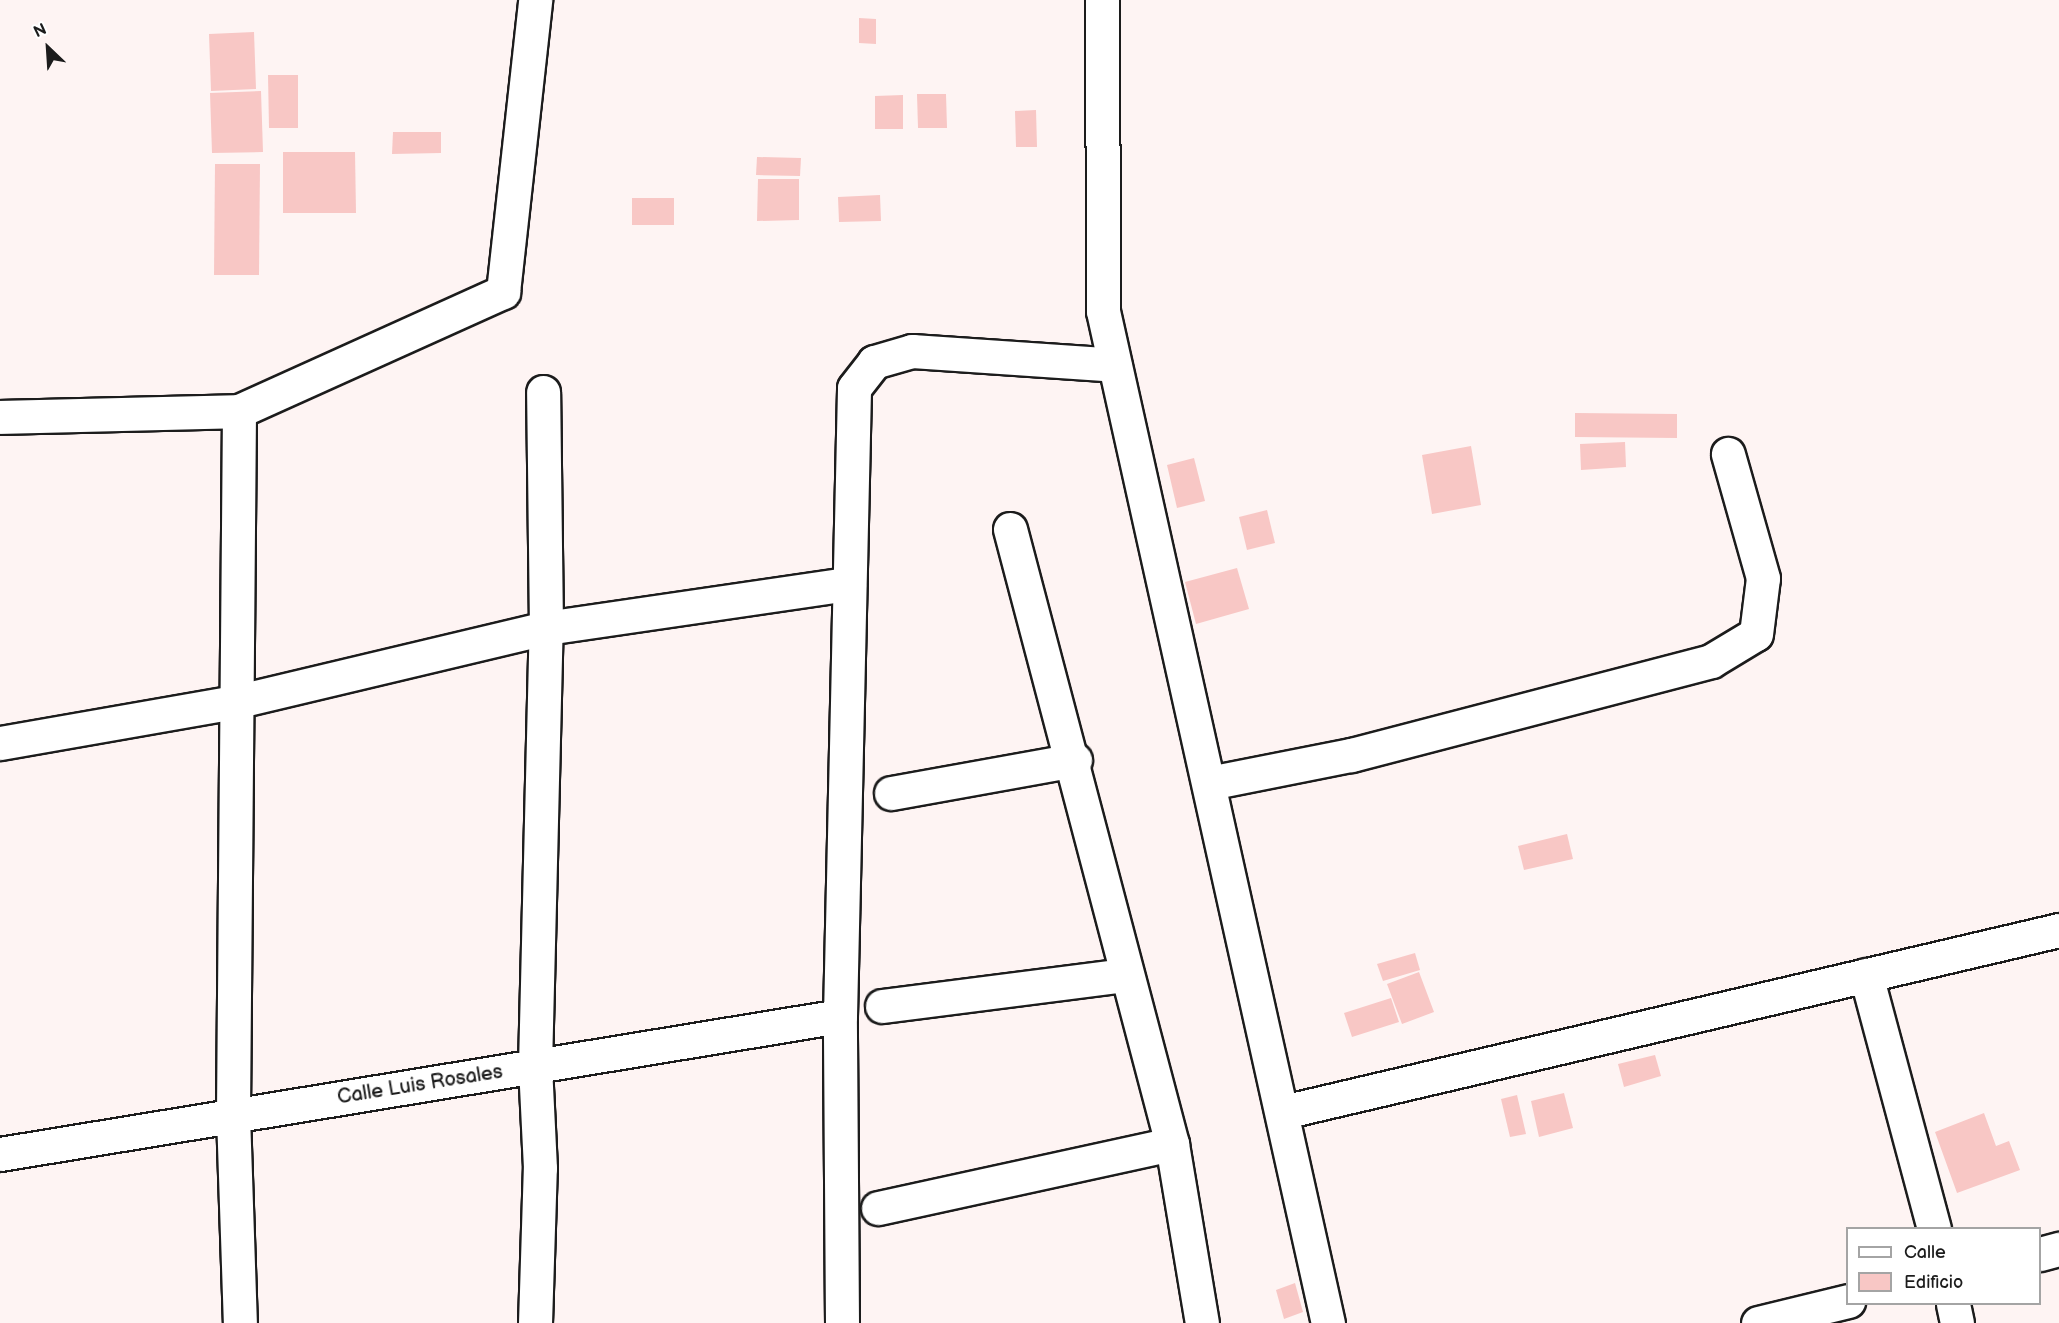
<!DOCTYPE html>
<style>
body{margin:0}
#map{position:relative;width:2059px;height:1323px;overflow:hidden;background:#fef4f3;font-family:"Balsamiq Sans",sans-serif}
div>[style]{position:absolute}
.building>*{inset:0;background:#f8c7c5}
.roads{filter:drop-shadow(2px 0 #1c1c1c) drop-shadow(-2px 0 #1c1c1c) drop-shadow(0 2px #1c1c1c) drop-shadow(0 -2px #1c1c1c)}
.minor>*{height:33px;margin:-16.5px;padding:0 16.5px;transform-origin:16.5px;border-radius:16.5px;background:#fff}
span{translate:-50% -50%;white-space:nowrap;text-align:center;line-height:1.15;-webkit-text-stroke:4.5px #fff;paint-order:stroke}
.street-label{font-size:20px;color:#1c1c1c}
.legend{position:absolute;left:1846px;top:1227px;width:195px;height:78px;box-sizing:border-box;background:#fff;border:2px solid #a4a4a4;margin:0;padding:8px 10px;list-style:none;font-size:18px;color:#1c1c1c}
.legend li{display:flex;align-items:center;gap:12px;height:30px}
.legend b{width:30px;border:2px solid #a4a4a4}
.north{position:absolute;left:18px;top:18px;width:60px;height:60px;-webkit-text-stroke:4px #fff;paint-order:stroke;rotate:335deg;font-size:16px;font-weight:700;line-height:24px;text-align:center;color:#1c1c1c}
.north::after{content:'';display:block;margin:auto;width:21px;height:27px;background:#1c1c1c;clip-path:polygon(50% 0,100% 100%,50% 72%,0 100%)}
</style>
<div id="map">
<div class="building">
<i style="clip-path:polygon(859px 18px,876px 19px,876px 44px,859px 43px)"></i>
<i style="clip-path:polygon(254px 32px,256px 89px,211px 91px,209px 34px)"></i>
<i style="clip-path:polygon(268px 75px,298px 75px,298px 128px,269px 128px)"></i>
<i style="clip-path:polygon(261px 91px,263px 152px,212px 153px,210px 93px)"></i>
<i style="clip-path:polygon(917px 94px,946px 94px,947px 128px,918px 128px)"></i>
<i style="clip-path:polygon(903px 95px,903px 129px,875px 129px,875px 96px)"></i>
<i style="clip-path:polygon(1036px 110px,1037px 147px,1016px 147px,1015px 111px)"></i>
<i style="clip-path:polygon(393px 132px,441px 132px,441px 153px,392px 154px)"></i>
<i style="clip-path:polygon(283px 152px,355px 152px,356px 213px,283px 213px)"></i>
<i style="clip-path:polygon(757px 157px,801px 158px,800px 176px,756px 175px)"></i>
<i style="clip-path:polygon(215px 164px,260px 164px,259px 275px,214px 275px)"></i>
<i style="clip-path:polygon(758px 179px,799px 179px,799px 220px,757px 221px)"></i>
<i style="clip-path:polygon(880px 195px,881px 221px,839px 222px,838px 197px)"></i>
<i style="clip-path:polygon(632px 198px,674px 198px,674px 225px,632px 225px)"></i>
<i style="clip-path:polygon(1575px 413px,1677px 414px,1677px 438px,1575px 437px)"></i>
<i style="clip-path:polygon(1625px 442px,1626px 467px,1581px 470px,1580px 444px)"></i>
<i style="clip-path:polygon(1471px 446px,1481px 505px,1432px 514px,1422px 455px)"></i>
<i style="clip-path:polygon(1194px 458px,1205px 501px,1177px 508px,1167px 465px)"></i>
<i style="clip-path:polygon(1267px 510px,1275px 543px,1247px 550px,1239px 517px)"></i>
<i style="clip-path:polygon(1237px 568px,1249px 609px,1196px 624px,1185px 582px)"></i>
<i style="clip-path:polygon(1567px 834px,1573px 859px,1524px 870px,1518px 846px)"></i>
<i style="clip-path:polygon(1415px 953px,1420px 970px,1383px 981px,1377px 964px)"></i>
<i style="clip-path:polygon(1419px 972px,1434px 1012px,1402px 1024px,1387px 984px)"></i>
<i style="clip-path:polygon(1391px 998px,1399px 1022px,1352px 1037px,1344px 1013px)"></i>
<i style="clip-path:polygon(1655px 1055px,1661px 1076px,1624px 1087px,1618px 1064px)"></i>
<i style="clip-path:polygon(1564px 1093px,1573px 1128px,1539px 1137px,1531px 1101px)"></i>
<i style="clip-path:polygon(1517px 1095px,1526px 1134px,1510px 1137px,1501px 1099px)"></i>
<i style="clip-path:polygon(1984px 1113px,1996px 1146px,2009px 1141px,2020px 1170px,1957px 1193px,1935px 1132px)"></i>
<i style="clip-path:polygon(1295px 1283px,1303px 1312px,1284px 1319px,1276px 1290px)"></i>
</div>
<div class="roads">
<div class="minor">
<i style="left:1102px;top:0;width:311px;rotate:89.8deg"></i>
<i style="left:1103px;top:311px;width:1037px;rotate:77.47deg"></i>
<i style="left:239px;top:411px;width:704px;rotate:90.49deg"></i>
<i style="left:233px;top:1115px;width:208px;rotate:88.1deg"></i>
<i style="left:0;top:417px;width:239px;rotate:-1.4deg"></i>
<i style="left:239px;top:411px;width:290px;rotate:-24.3deg"></i>
<i style="left:503px;top:292px;width:294px;rotate:-83.7deg"></i>
<i style="left:1010px;top:529px;width:636px;rotate:75.24deg"></i>
<i style="left:1172px;top:1144px;width:181px;rotate:80.5deg"></i>
<i style="left:0;top:743px;width:239px;rotate:-9.9deg"></i>
<i style="left:235px;top:702px;width:320px;rotate:-13.4deg"></i>
<i style="left:546px;top:628px;width:306px;rotate:-8.3deg"></i>
<i style="left:1209px;top:783px;width:145px;rotate:-11.2deg"></i>
<i style="left:1351px;top:755px;width:372px;rotate:-14.6deg"></i>
<i style="left:1711px;top:661px;width:52px;rotate:-31deg"></i>
<i style="left:1756px;top:634px;width:56px;rotate:-82.9deg"></i>
<i style="left:1763px;top:578px;width:129px;rotate:-105.8deg"></i>
<i style="left:891px;top:793px;width:187px;rotate:-10.2deg"></i>
<i style="left:1866px;top:975px;width:262px;rotate:75deg"></i>
<i style="left:882px;top:1006px;width:245px;rotate:-7.3deg"></i>
<i style="left:1283px;top:1112px;width:797px;rotate:-13.2deg"></i>
<i style="left:0;top:1154px;width:851px;rotate:-9.33deg"></i>
<i style="left:878px;top:1208px;width:301px;rotate:-12.3deg"></i>
<i style="left:2040px;top:1254px;width:20px;rotate:-15deg"></i>
<i style="left:1953px;top:1304px;width:19px;rotate:78deg"></i>
<i style="left:535px;top:1323px;width:155px;rotate:-88.2deg"></i>
<i style="left:540px;top:1168px;width:102px;rotate:-92.8deg"></i>
<i style="left:535px;top:1066px;width:438px;rotate:-88.6deg"></i>
<i style="left:546px;top:628px;width:236px;rotate:-90.7deg"></i>
<i style="left:842px;top:1323px;width:307px;rotate:-90.4deg"></i>
<i style="left:840px;top:1016px;width:628px;rotate:-88.72deg"></i>
<i style="left:854px;top:388px;width:33px;rotate:-52deg"></i>
<i style="left:874px;top:362px;width:40px;rotate:-16deg"></i>
<i style="left:912px;top:351px;width:203px;rotate:3.9deg"></i>
<i style="left:1758px;top:1323px;width:93px;rotate:-13.7deg"></i>
</div>
</div>
<div class="street-label">
<span style="left:420px;top:1085px;rotate:-9deg">Calle Luis Rosales</span>
</div>
<ul class="legend">
<li><b style="height:8px;background:#fff"></b>Calle</li>
<li><b style="height:16px;background:#f8c7c5"></b>Edificio</li>
</ul>
<div class="north">N</div>
</div>
